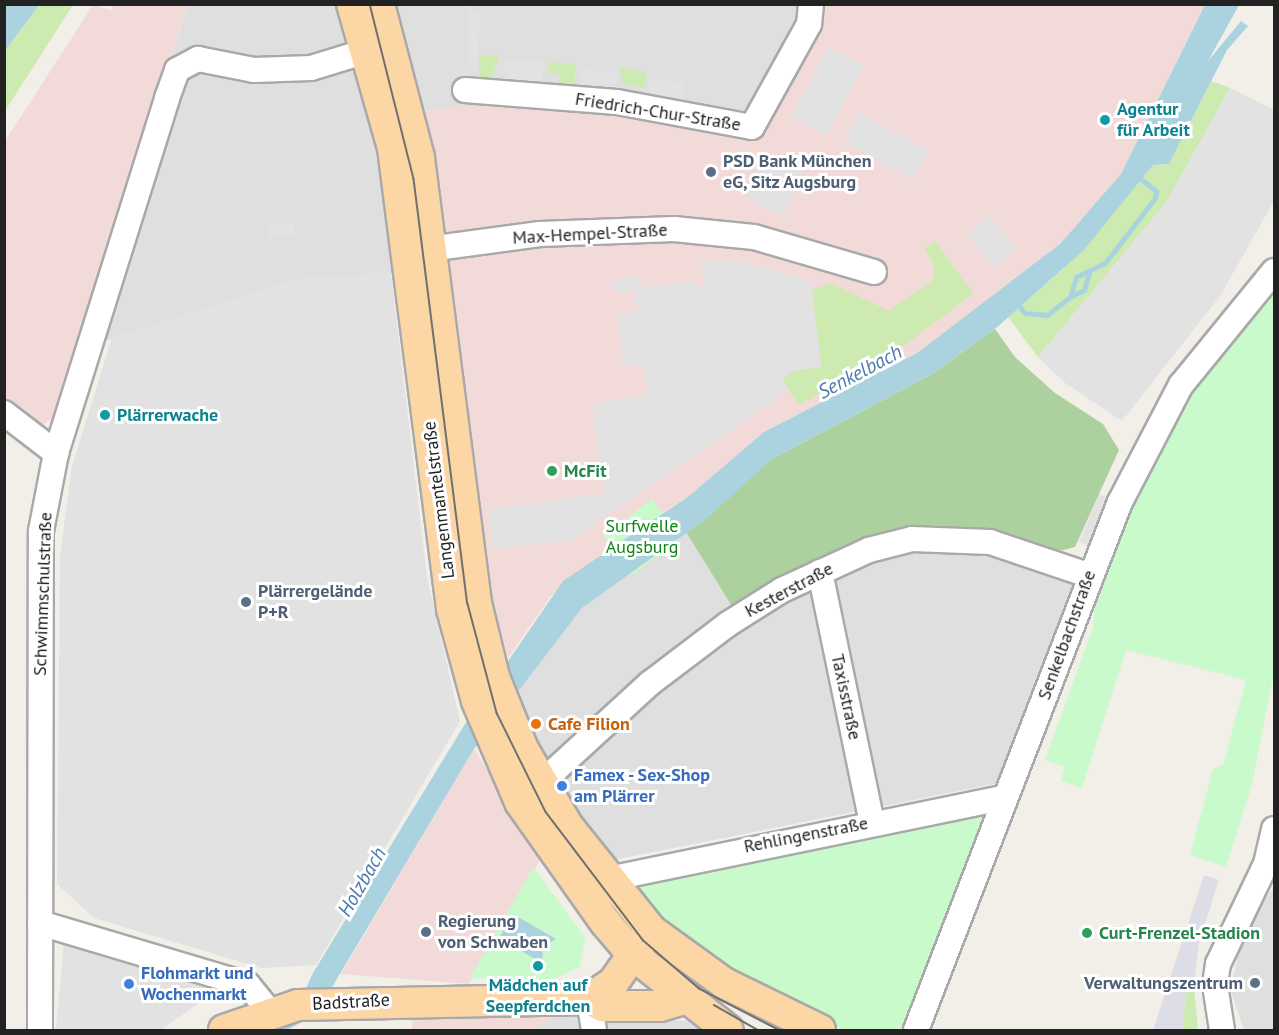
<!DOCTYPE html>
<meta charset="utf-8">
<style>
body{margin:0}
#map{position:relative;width:1279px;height:1035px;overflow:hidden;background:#f2efe9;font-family:"PT Sans",sans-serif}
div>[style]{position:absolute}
.residential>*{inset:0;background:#e0dfdf}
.commercial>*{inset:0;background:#f2dad9}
.grass>*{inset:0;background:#cdebb0}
.forest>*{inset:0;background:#add19e}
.park>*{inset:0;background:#c8facc}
.parking>*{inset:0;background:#e2e2e2}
.plaza>*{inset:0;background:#dddde8}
.water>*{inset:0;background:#aad3df}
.stream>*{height:5px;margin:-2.5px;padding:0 2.5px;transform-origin:2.5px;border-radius:2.5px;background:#aad3df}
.roads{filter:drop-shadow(2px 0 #a9a9a9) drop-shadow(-2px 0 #a9a9a9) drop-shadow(0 2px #a9a9a9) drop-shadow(0 -2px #a9a9a9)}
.minor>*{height:24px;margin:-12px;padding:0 12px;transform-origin:12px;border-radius:12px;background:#fff}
.major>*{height:30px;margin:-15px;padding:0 15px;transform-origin:15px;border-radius:15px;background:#fcd6a4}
.tram>*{height:1.5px;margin:-0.75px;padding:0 0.75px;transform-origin:0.75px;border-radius:0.75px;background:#707070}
.dots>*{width:16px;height:16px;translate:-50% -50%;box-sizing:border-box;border:3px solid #fff;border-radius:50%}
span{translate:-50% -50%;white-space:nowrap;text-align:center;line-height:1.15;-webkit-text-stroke:6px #fff;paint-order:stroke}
.culture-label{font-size:18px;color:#0d838f;font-weight:700}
.left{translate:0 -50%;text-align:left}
.street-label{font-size:18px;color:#222}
.service-label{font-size:18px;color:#4e5e75;font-weight:700}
.right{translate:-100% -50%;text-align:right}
.leisure-label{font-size:18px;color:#27864d;font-weight:700}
.park-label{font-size:18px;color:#0c8416}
.food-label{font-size:18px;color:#c56008;font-weight:700}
.shop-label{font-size:18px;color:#366cbe;font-weight:700}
.water-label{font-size:20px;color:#4a7aab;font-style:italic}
.frame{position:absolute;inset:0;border:6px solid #222;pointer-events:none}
</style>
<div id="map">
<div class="residential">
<i style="clip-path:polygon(188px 5px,815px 5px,758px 122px,444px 268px,289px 281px,75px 351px)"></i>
<i style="clip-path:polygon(929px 514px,1083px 559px,1004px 782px,613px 860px,565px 815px,518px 728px,516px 689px,582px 608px,686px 532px,737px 596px,832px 541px)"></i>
<i style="clip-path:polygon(1274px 888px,1274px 1030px,1244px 1030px,1230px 988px,1248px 918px)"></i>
<i style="clip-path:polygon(559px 1014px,709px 1022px,719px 1030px,532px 1030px)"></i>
</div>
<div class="commercial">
<i style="clip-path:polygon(93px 5px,111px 10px,114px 5px,188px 5px,51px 420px,43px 424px,5px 403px,5px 141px)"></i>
<i style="clip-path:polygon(815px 5px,1205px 5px,1121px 174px,1060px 244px,917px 353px,764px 432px,689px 496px,622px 538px,551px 596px,508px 658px,488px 585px,419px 112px,509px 98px,751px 127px)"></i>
<i style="clip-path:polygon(474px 749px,542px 856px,469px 984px,341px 974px)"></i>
<i style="clip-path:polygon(413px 1007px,559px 1014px,532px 1030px,412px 1030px)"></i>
</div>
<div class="grass">
<i style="clip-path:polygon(39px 5px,73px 5px,5px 111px,5px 51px)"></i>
<i style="clip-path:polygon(479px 55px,499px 55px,490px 84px,479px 84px)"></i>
<i style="clip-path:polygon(549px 62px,576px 64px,574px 86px,559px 84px,559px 74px,548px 73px)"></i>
<i style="clip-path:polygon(620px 67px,647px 73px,644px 88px,622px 83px)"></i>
<i style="clip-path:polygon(1211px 81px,1230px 88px,1167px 202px,1038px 357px,1008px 317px,1062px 270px,1153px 165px,1169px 164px)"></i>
<i style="clip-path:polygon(935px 240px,973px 294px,892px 354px,799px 405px,782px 380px,792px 371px,821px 367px,812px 290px,831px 283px,889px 311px,934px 279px,933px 262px,924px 250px)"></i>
<i style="clip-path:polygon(1194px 987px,1198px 1030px,1182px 1030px,1186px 994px)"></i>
</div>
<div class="forest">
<i style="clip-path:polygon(995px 329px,1015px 357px,1055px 393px,1103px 424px,1119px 450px,1075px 547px,1056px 552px,973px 528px,927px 525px,873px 535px,782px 574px,735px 611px,686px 532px,772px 459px,932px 374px)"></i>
</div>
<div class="park">
<i style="clip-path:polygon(1274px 284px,1274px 672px,1252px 784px,1226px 867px,1190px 855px,1213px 769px,1223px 765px,1246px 680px,1126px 650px,1082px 788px,1061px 781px,1065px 767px,1045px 760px,1093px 627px,1097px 593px,1161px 442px,1207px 363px)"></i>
<i style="clip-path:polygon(652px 499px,681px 538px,632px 575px,603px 536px)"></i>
<i style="clip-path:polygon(984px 809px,966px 871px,900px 1030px,844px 1030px,735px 977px,680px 938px,632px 891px,632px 884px)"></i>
<i style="clip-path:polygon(533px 867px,585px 937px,580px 967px,552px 980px,470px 978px)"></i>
</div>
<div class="parking">
<i style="clip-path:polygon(458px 5px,472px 5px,469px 10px,479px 16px,478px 66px,467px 66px,468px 10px)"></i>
<i style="clip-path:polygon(829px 47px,864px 65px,826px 136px,791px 117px)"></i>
<i style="clip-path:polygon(505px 60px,543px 61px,542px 83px,505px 82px)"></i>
<i style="clip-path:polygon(582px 69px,618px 73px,616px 90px,580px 86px)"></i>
<i style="clip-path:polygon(650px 78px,686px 83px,682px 101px,647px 95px)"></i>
<i style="clip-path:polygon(1230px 88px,1274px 110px,1274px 201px,1220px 296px,1122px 421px,1065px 383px,1038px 357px,1166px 202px)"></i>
<i style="clip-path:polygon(860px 113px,929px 151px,913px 180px,844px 142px)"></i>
<i style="clip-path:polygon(764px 154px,803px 170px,784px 216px,746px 200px)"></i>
<i style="clip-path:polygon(989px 215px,1017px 247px,994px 267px,966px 235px)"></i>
<i style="clip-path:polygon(293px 224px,295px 236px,267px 238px,267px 226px)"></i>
<i style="clip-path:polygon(701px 260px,739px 261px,811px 281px,821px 367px,792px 371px,782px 380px,789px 390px,572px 540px,493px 549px,488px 510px,605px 493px,592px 404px,648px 395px,644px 364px,623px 367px,620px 341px,617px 314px,637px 311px,635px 290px,613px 293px,612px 280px,640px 276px,642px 288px,691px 280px,693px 286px,704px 285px)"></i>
<i style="clip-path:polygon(391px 272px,427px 577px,460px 721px,316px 965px,261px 968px,94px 918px,57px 884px,60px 556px,72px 466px,112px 338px,289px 281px)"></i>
<i style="clip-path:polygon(1099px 494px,1111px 499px,1090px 547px,1079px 542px)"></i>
<i style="clip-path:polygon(64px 940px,220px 988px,161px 1030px,56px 1030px)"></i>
</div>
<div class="plaza">
<i style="clip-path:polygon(1204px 875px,1219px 880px,1199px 943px,1194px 987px,1186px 994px,1182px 1030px,1153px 1030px)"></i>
</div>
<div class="water">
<i style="clip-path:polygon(5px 4px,39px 5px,5px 51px,4px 5px)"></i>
<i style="clip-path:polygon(1205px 5px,1239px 5px,1208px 61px,1241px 21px,1248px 26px,1227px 50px,1169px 164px,1153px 165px,1084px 250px,995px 329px,932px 374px,772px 459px,706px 519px,582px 608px,474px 749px,316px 1014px,287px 1030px,254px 1030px,297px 1008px,313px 973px,465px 724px,563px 581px,689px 496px,764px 432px,917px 353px,1060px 244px,1121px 174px)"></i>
<i style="clip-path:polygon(513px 914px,556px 939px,543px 947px,542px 963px,499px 938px)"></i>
</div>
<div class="stream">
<i style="left:1070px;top:297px;width:16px;rotate:-27deg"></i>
<i style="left:1084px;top:290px;width:18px;rotate:-74deg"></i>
<i style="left:1016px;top:302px;width:14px;rotate:51deg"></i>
<i style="left:1025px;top:313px;width:22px;rotate:5deg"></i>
<i style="left:1047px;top:315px;width:29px;rotate:-38deg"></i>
<i style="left:1070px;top:297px;width:21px;rotate:-73deg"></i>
<i style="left:1076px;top:277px;width:32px;rotate:-26deg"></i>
<i style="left:1105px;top:263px;width:82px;rotate:-52.4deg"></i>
<i style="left:1155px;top:198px;width:7px;rotate:-82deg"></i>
<i style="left:1156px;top:191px;width:22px;rotate:-141deg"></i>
</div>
<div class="roads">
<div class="minor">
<i style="left:465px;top:90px;width:152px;rotate:4.5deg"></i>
<i style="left:617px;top:102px;width:137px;rotate:10.5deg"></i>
<i style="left:752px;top:127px;width:118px;rotate:-61deg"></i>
<i style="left:809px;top:24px;width:20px;rotate:-84deg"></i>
<i style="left:414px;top:251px;width:127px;rotate:-7.7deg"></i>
<i style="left:540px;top:234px;width:134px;rotate:-2.1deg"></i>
<i style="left:674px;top:229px;width:80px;rotate:5.7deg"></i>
<i style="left:754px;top:237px;width:125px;rotate:16.3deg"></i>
<i style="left:4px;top:413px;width:66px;rotate:37.6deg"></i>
<i style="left:820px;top:572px;width:255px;rotate:78.3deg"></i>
<i style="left:541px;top:783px;width:147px;rotate:-42.5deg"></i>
<i style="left:649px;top:684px;width:99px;rotate:-37.2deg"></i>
<i style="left:728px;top:624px;width:64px;rotate:-32.2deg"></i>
<i style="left:782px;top:590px;width:96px;rotate:-24.7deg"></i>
<i style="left:869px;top:550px;width:44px;rotate:-14.3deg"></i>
<i style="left:912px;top:539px;width:78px;rotate:2.2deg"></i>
<i style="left:990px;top:542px;width:103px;rotate:18.6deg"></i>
<i style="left:608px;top:879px;width:404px;rotate:-11.6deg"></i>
<i style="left:40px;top:923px;width:217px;rotate:16.6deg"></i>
<i style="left:248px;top:985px;width:33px;rotate:51deg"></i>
<i style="left:589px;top:999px;width:31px;rotate:81deg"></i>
<i style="left:40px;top:1030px;width:499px;rotate:-89.9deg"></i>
<i style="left:41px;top:531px;width:79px;rotate:-79.1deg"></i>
<i style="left:56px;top:453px;width:372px;rotate:-72.6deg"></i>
<i style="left:167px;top:98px;width:30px;rotate:-70deg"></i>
<i style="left:177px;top:70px;width:24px;rotate:-28deg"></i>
<i style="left:198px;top:59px;width:57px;rotate:11.1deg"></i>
<i style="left:254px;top:70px;width:57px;rotate:-2deg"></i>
<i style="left:311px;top:68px;width:59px;rotate:-16.9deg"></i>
<i style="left:916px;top:1030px;width:566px;rotate:-68.88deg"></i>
<i style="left:1120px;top:502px;width:132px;rotate:-62.5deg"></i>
<i style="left:1181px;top:385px;width:147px;rotate:-50.8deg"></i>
<i style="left:1222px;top:1030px;width:46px;rotate:-98.8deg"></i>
<i style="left:1215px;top:985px;width:21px;rotate:-82deg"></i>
<i style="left:1218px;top:964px;width:111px;rotate:-64.4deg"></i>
<i style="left:1266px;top:864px;width:36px;rotate:-77deg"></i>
</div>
<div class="major">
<i style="left:352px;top:4px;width:150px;rotate:74.1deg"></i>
<i style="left:393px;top:148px;width:465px;rotate:82.7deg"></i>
<i style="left:452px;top:609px;width:95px;rotate:74.8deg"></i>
<i style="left:477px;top:701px;width:110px;rotate:66.9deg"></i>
<i style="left:520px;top:802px;width:147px;rotate:54.7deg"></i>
<i style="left:605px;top:922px;width:42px;rotate:49.8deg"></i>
<i style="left:632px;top:954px;width:122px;rotate:38.4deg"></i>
<i style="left:379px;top:4px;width:159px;rotate:75.4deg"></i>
<i style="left:419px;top:158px;width:449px;rotate:82.7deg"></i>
<i style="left:476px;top:603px;width:76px;rotate:76.3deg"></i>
<i style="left:494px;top:677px;width:78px;rotate:68.1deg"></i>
<i style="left:523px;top:749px;width:88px;rotate:59.9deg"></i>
<i style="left:567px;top:825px;width:136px;rotate:51.3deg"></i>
<i style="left:652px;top:931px;width:89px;rotate:35.8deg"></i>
<i style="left:724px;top:983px;width:107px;rotate:26.1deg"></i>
<i style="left:589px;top:999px;width:16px;rotate:27deg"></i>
<i style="left:603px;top:1006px;width:57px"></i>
<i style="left:660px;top:1006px;width:25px;rotate:-16deg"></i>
<i style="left:224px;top:1030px;width:78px;rotate:-18.7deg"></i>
<i style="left:298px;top:1005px;width:291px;rotate:-1.2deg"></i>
<i style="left:589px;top:999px;width:29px;rotate:-34deg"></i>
<i style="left:613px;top:983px;width:52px;rotate:-55.1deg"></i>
</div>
</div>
<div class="tram">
<i style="left:370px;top:4px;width:180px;rotate:75.9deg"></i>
<i style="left:414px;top:179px;width:428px;rotate:82.8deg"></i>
<i style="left:468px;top:604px;width:113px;rotate:75.1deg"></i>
<i style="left:497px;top:713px;width:110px;rotate:63.7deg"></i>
<i style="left:546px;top:812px;width:161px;rotate:52.8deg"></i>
<i style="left:643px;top:940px;width:75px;rotate:40.7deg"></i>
<i style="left:700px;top:989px;width:89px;rotate:27.4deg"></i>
<i style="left:714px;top:1005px;width:51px;rotate:29.6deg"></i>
</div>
<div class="dots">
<i style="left:1105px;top:120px;background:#0f9aa8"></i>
<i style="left:711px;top:172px;background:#5c6f8a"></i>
<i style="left:105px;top:415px;background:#0f9aa8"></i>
<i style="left:552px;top:471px;background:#2e9e5b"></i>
<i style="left:246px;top:602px;background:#5c6f8a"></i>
<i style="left:536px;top:724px;background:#e8710a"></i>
<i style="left:562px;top:786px;background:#3f7fe0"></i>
<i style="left:426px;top:932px;background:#5c6f8a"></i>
<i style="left:1087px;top:933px;background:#2e9e5b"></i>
<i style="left:538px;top:966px;background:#0f9aa8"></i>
<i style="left:1255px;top:983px;background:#5c6f8a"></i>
<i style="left:129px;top:984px;background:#3f7fe0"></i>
</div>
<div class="culture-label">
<span class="left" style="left:1117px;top:120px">Agentur<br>für Arbeit</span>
<span class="left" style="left:117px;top:415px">Plärrerwache</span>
<span style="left:538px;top:996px">Mädchen auf<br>Seepferdchen</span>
</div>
<div class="street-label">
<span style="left:658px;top:112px;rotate:9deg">Friedrich-Chur-Straße</span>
<span style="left:590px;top:234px;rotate:-3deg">Max-Hempel-Straße</span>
<span style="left:439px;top:500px;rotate:-97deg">Langenmantelstraße</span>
<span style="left:789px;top:590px;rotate:-28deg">Kesterstraße</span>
<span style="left:43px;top:594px;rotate:-88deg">Schwimmschulstraße</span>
<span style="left:1067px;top:635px;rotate:-70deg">Senkelbachstraße</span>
<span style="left:846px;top:697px;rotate:78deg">Taxisstraße</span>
<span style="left:806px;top:835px;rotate:-11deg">Rehlingenstraße</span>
<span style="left:351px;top:1002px;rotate:-3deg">Badstraße</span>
</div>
<div class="service-label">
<span class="left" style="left:723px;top:172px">PSD Bank München<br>eG, Sitz Augsburg</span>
<span class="left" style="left:258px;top:602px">Plärrergelände<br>P+R</span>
<span class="left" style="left:438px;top:932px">Regierung<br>von Schwaben</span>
<span class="right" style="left:1243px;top:983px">Verwaltungszentrum</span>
</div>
<div class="leisure-label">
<span class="left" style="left:564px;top:471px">McFit</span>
<span class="left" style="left:1099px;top:933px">Curt-Frenzel-Stadion</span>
</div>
<div class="park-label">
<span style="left:642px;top:537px">Surfwelle<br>Augsburg</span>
</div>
<div class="food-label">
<span class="left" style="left:548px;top:724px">Cafe Filion</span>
</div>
<div class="shop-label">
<span class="left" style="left:574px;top:786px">Famex - Sex-Shop<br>am Plärrer</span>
<span class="left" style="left:141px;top:984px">Flohmarkt und<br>Wochenmarkt</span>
</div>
<div class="water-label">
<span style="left:860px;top:372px;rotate:-28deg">Senkelbach</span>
<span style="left:362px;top:882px;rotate:-60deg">Holzbach</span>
</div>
<div class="frame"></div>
</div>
